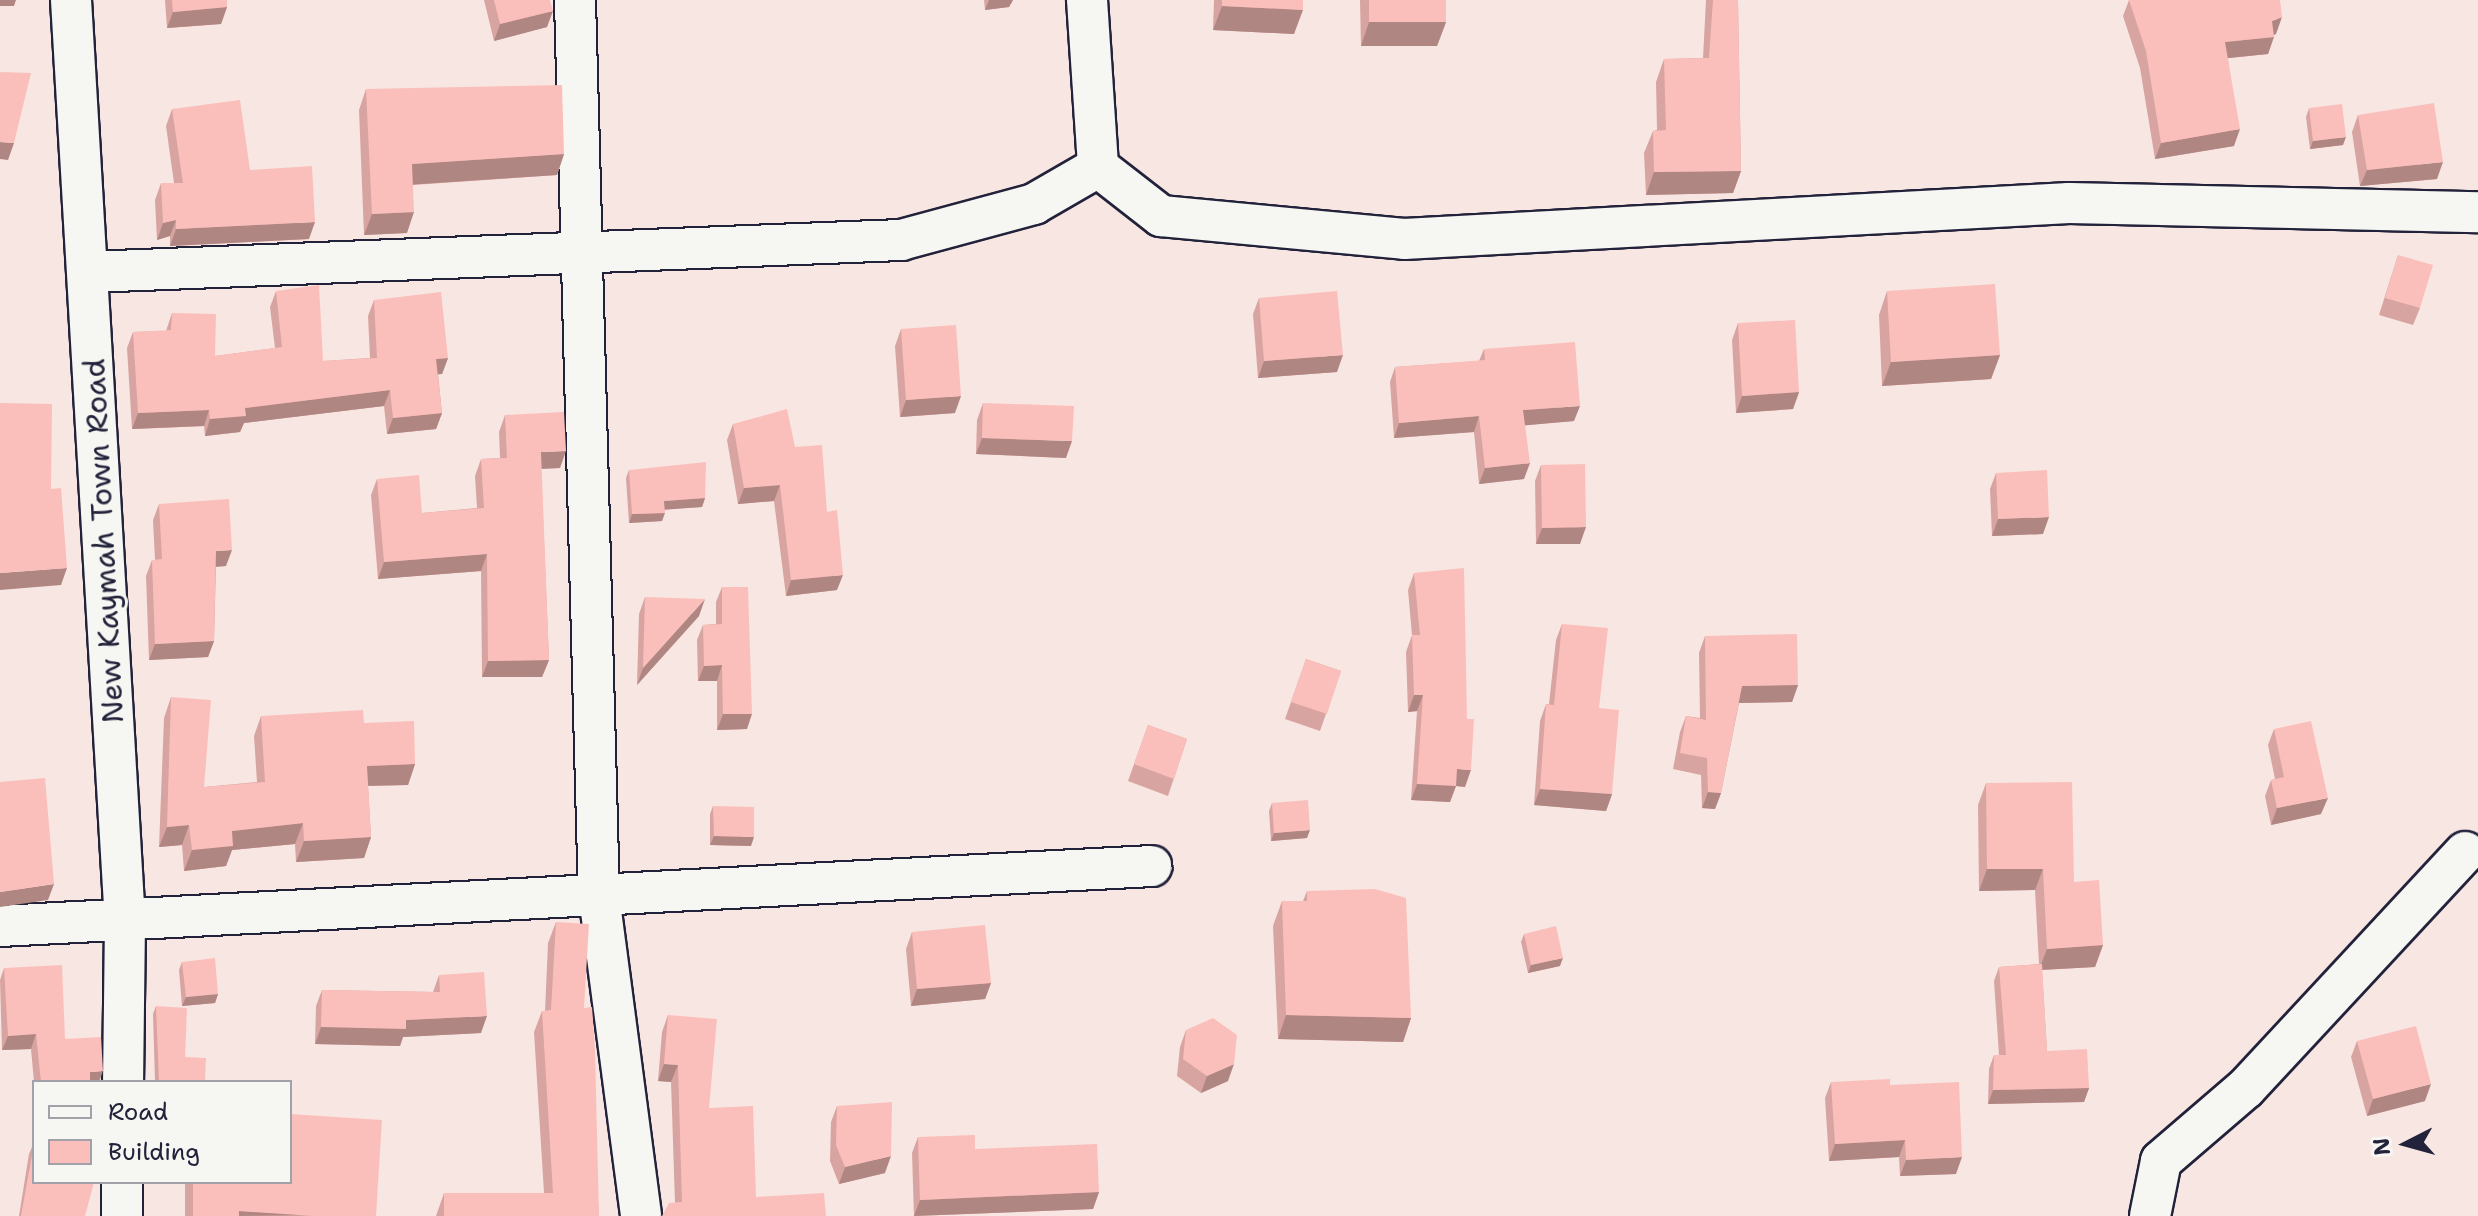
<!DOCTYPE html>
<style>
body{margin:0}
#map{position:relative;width:2478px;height:1216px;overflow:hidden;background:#f8e6e2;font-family:"Shantell Sans",sans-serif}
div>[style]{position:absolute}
.roads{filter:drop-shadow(2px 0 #22223b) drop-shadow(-2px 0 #22223b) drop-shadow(0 2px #22223b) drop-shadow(0 -2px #22223b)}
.minor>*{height:40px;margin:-20px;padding:0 20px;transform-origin:20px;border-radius:20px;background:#f6f6f2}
.wall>*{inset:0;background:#d8a4a1}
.shaded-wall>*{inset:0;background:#b08683}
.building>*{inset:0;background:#fbbfbb}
span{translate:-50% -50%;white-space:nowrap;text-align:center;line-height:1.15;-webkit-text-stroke:6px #f6f6f2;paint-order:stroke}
.street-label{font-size:30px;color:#22223b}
.legend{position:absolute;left:32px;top:1080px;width:260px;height:104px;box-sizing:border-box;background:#f6f6f2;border:2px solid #a1a1a9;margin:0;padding:10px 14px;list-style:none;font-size:24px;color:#22223b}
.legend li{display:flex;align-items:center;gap:16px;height:40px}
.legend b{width:40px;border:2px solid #a1a1a9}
.north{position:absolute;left:2366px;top:1104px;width:80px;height:80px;-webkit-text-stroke:6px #f6f6f2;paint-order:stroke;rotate:264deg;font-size:22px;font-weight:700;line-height:32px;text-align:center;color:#22223b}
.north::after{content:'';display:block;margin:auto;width:28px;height:36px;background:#22223b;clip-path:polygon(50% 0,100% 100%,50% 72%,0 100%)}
</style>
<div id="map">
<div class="roads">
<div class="minor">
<i style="left:71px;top:0;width:924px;rotate:86.65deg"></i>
<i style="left:125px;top:922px;width:160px;rotate:90.7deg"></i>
<i style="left:575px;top:0;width:896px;rotate:88.47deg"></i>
<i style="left:599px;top:896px;width:323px;rotate:82.5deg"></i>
<i style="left:1087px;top:0;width:167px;rotate:86.2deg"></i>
<i style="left:90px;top:272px;width:812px;rotate:-2.26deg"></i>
<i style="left:901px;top:240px;width:138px;rotate:-15.1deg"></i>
<i style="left:1034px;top:204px;width:74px;rotate:-30deg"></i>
<i style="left:1098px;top:167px;width:80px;rotate:37.9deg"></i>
<i style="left:1161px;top:216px;width:244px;rotate:5.4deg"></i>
<i style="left:1404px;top:239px;width:666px;rotate:-3.1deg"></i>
<i style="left:2069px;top:203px;width:409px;rotate:1.3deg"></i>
<i style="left:0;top:926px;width:1153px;rotate:-2.98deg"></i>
<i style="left:122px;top:1216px;width:34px;rotate:-90deg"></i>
<i style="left:2150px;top:1216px;width:56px;rotate:-78.7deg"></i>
<i style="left:2161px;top:1161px;width:112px;rotate:-40.7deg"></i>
<i style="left:2246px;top:1088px;width:322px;rotate:-47.1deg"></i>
</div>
</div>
<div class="wall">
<i style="clip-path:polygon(165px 0,227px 0,227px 7px,221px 24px,167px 28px)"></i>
<i style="clip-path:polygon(484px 0,550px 0,547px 27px,494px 41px)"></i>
<i style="clip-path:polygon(984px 0,1013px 0,1009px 7px,985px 10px)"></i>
<i style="clip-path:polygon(1214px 0,1303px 0,1294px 34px,1213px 30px)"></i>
<i style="clip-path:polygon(1360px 0,1446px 0,1446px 22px,1437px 46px,1361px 46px)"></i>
<i style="clip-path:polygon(1706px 0,1738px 0,1741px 171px,1733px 193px,1646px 195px,1644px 153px,1653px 131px,1657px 130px,1656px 82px,1664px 59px,1703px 58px)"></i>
<i style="clip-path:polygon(2129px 0,2276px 34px,2274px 35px,2268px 54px,2228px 58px,2234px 146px,2155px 159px,2140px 68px,2123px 16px)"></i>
<i style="clip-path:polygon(366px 89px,564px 154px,557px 175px,413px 185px,407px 233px,364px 235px,359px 110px)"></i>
<i style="clip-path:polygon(2309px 108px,2343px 145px,2310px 149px,2306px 117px)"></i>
<i style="clip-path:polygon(172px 109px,250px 170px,309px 239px,170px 246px,170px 236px,157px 240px,155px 200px,161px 183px,174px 183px,166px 126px)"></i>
<i style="clip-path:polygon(2358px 115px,2437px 179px,2360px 186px,2352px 132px)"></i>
<i style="clip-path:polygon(2398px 255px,2420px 308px,2413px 325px,2379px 315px)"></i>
<i style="clip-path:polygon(276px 291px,323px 361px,370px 358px,368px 316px,374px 300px,448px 358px,442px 374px,438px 374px,442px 413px,436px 429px,387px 434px,384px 406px,244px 423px,240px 432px,205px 436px,204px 426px,132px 429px,127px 348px,133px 332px,166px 331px,172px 313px,215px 356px,275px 348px,270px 307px)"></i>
<i style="clip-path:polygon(1887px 291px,2000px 355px,1991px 379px,1882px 386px,1879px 315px)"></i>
<i style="clip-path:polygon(1259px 298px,1337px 372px,1258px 378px,1253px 314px)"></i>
<i style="clip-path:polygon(1738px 323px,1799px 392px,1793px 409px,1736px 413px,1732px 340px)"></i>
<i style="clip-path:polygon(901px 329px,955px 413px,900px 417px,895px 346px)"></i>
<i style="clip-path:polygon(1484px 349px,1574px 421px,1525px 425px,1524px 479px,1479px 484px,1474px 432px,1394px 438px,1390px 382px,1395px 367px,1479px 361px)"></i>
<i style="clip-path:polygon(983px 403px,1066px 458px,976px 454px,977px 420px)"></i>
<i style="clip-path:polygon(505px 415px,560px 468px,541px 469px,549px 660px,542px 677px,482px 677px,481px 571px,378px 579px,371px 495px,377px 479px,422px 513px,477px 508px,475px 476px,481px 459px,500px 458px,499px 432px)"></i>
<i style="clip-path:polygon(733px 424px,795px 447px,827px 512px,837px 590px,786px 596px,774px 501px,738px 504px,727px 440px)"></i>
<i style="clip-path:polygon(1541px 465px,1580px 544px,1536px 544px,1535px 481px)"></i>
<i style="clip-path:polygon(629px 470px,705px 498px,702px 507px,665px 509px,662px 521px,629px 523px,626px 478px)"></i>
<i style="clip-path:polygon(1996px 473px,2043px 534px,1992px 536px,1990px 489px)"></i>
<i style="clip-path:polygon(159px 504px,226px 566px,216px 567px,214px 641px,208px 657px,149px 660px,146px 576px,152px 560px,155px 560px,153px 520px)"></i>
<i style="clip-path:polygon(1414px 573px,1465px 787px,1456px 786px,1450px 802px,1411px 800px,1417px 711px,1408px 712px,1406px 652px,1412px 635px,1408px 590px)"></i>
<i style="clip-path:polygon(722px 587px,747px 729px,717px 730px,717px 681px,698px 681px,697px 640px,703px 625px,716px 624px,716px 602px)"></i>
<i style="clip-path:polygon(645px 597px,699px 616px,637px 685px,639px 614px)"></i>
<i style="clip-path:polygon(1562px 624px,1599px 708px,1612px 794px,1606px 811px,1534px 805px,1540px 721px,1546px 704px,1549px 704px,1556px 640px)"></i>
<i style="clip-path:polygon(1705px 636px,1798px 685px,1792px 702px,1739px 703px,1721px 793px,1715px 809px,1702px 808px,1701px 775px,1673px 769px,1680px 732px,1686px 716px,1700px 718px,1699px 653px)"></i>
<i style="clip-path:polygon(1306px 659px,1341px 671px,1320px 731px,1285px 719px)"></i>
<i style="clip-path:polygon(171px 697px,204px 787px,257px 782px,254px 736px,261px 716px,364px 723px,415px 764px,408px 785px,368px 786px,371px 837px,364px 858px,296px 862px,295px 844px,232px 850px,226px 866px,184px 871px,182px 845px,159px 847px,164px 718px)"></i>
<i style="clip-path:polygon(1148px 725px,1187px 739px,1168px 796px,1128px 781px)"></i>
<i style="clip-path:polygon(2274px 729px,2321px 814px,2271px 825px,2265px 796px,2271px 780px,2275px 779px,2268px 745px)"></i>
<i style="clip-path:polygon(1986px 783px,2074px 882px,2103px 945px,2095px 967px,2042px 970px,2047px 1051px,2089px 1088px,2084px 1102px,1988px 1104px,1989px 1069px,1994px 1055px,1999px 1055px,1994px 981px,1999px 967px,2039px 964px,2035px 890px,1979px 891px,1978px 805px)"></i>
<i style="clip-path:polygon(1272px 803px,1307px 838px,1271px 841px,1269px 811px)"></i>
<i style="clip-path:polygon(713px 806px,751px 846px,710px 845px,710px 814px)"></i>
<i style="clip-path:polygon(1307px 891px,1411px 1018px,1403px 1042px,1278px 1039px,1273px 926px,1282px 901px,1303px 901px)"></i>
<i style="clip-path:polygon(556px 922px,584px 1008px,599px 1216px,436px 1216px,444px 1193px,544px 1193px,534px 1032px,542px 1011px,545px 1011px,548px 943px)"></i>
<i style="clip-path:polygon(912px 932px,991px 983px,985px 999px,911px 1006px,906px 949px)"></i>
<i style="clip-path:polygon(1524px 934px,1560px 966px,1528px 973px,1521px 942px)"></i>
<i style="clip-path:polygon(182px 962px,218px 994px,215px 1003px,182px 1006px,179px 970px)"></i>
<i style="clip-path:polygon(4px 968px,65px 1039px,99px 1082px,34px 1082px,31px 1049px,2px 1050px,0 980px)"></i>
<i style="clip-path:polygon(439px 975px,481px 1033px,403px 1037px,400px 1046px,315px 1044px,316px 1006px,322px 990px,433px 992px)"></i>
<i style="clip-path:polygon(156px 1006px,185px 1057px,205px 1082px,155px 1082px,153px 1014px)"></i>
<i style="clip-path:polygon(668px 1015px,709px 1108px,756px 1197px,675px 1203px,671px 1082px,658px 1081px,662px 1032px)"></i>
<i style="clip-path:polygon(1186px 1030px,1228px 1081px,1201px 1093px,1177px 1076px,1180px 1047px)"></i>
<i style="clip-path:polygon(2357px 1041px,2425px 1101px,2367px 1116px,2351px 1057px)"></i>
<i style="clip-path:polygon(1831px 1082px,1890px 1085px,1956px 1174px,1900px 1176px,1899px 1157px,1829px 1161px,1825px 1098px)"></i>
<i style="clip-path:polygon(837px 1106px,885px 1173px,839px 1184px,830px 1161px,831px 1122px)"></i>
<i style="clip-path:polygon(918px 1137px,975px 1149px,1099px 1192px,1093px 1209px,914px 1216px,912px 1153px)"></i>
<i style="clip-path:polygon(34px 1142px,85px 1216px,19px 1216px,29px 1154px)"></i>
<i style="clip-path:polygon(185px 1182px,290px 1182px,376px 1216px,185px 1216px)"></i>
</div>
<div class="shaded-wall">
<i style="clip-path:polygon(0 0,16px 0,14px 6px,0 6px)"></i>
<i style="clip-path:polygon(989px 0,1013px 0,1009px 7px,985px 10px)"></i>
<i style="clip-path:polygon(1222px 6px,1303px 10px,1294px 34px,1213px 30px)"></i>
<i style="clip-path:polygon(227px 7px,221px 24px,167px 28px,173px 12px)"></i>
<i style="clip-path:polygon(553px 11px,547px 27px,494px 41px,500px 24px)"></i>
<i style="clip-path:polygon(2282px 17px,2276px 34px,2266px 38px,2272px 21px)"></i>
<i style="clip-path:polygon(1369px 22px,1446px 22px,1437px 46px,1361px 46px)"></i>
<i style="clip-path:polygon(2274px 37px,2268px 54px,2219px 59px,2225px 42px)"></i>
<i style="clip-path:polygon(2240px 129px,2234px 146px,2155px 159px,2161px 143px)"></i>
<i style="clip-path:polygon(2346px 137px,2343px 145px,2310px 149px,2313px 141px)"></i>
<i style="clip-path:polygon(0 142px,14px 143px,8px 160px,0 159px)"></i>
<i style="clip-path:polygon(564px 154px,557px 175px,405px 185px,412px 164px)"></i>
<i style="clip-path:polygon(2443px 162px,2437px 179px,2360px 186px,2367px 170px)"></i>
<i style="clip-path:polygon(1741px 171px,1733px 193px,1646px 195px,1654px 172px)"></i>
<i style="clip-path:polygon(414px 212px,407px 233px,364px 235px,372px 214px)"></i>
<i style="clip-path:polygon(176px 220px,170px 236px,157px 240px,163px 223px)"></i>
<i style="clip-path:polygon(315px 222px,309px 239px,170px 246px,176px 229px)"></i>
<i style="clip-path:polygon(1343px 355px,1337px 372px,1258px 378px,1264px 361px)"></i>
<i style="clip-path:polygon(2000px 355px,1991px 379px,1882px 386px,1891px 362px)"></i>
<i style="clip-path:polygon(448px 358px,442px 374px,431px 375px,436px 359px)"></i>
<i style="clip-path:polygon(390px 390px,384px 406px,244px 423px,240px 432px,205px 436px,210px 419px,245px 408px)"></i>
<i style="clip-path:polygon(1799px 392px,1793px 409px,1736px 413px,1742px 396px)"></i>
<i style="clip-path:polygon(961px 396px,955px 413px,900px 417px,906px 400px)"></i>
<i style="clip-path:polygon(1580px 406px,1574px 421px,1517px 426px,1523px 410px)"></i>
<i style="clip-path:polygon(209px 410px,204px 426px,132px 429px,138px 413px)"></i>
<i style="clip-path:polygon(442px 413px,436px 429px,387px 434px,393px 418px)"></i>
<i style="clip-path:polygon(1479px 416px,1474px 432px,1394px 438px,1399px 423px)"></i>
<i style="clip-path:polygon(982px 438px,1072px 441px,1066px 458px,976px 454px)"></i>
<i style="clip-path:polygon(566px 451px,560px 468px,535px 469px,541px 452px)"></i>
<i style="clip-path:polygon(1530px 463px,1524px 479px,1479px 484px,1485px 468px)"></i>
<i style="clip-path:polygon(780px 485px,774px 501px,738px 504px,744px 488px)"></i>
<i style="clip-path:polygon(705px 498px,702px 507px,661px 510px,664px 501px)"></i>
<i style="clip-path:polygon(665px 513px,662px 521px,629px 523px,632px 514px)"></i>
<i style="clip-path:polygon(2049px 517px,2043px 534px,1992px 536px,1998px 519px)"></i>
<i style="clip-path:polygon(1586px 527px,1580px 544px,1536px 544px,1542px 528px)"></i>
<i style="clip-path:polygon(232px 550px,226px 566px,210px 567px,216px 551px)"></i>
<i style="clip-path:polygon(487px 554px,481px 571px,378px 579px,384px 562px)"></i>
<i style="clip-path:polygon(67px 568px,61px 585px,0 590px,0 573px)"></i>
<i style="clip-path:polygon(843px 575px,837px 590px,786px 596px,791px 580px)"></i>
<i style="clip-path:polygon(705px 599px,699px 616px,637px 685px,643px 668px)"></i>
<i style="clip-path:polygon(214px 641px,208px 657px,149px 660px,155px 644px)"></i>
<i style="clip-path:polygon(549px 660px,542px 677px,482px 677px,488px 661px)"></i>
<i style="clip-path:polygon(722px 665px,717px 681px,698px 681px,704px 666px)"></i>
<i style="clip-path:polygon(1798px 685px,1792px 702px,1736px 703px,1742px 686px)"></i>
<i style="clip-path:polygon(1414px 695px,1423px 695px,1417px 711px,1408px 712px)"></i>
<i style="clip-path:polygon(723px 714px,752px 714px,747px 729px,717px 730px)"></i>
<i style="clip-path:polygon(415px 764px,408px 785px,359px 786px,367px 766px)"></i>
<i style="clip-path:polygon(1457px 769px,1471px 770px,1465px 787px,1456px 786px,1450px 802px,1411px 800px,1417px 784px)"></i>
<i style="clip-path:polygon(1540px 789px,1612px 794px,1606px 811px,1534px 805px)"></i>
<i style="clip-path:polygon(1708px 792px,1721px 793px,1715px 809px,1702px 808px)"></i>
<i style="clip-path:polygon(2328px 798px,2321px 814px,2271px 825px,2277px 808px)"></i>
<i style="clip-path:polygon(303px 823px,295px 844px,232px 850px,226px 866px,184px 871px,192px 850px,232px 831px)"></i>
<i style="clip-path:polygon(189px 825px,182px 845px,159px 847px,167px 827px)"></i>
<i style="clip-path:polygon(1310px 830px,1307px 838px,1271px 841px,1274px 833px)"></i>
<i style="clip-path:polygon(714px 836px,754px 837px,751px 846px,710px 845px)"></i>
<i style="clip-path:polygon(371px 837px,364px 858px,296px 862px,304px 841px)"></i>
<i style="clip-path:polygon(1987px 869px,2043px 869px,2035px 890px,1979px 891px)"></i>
<i style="clip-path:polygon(54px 884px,48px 900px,0 907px,0 892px)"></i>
<i style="clip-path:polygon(2103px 945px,2095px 967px,2039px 970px,2047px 949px)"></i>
<i style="clip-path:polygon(1563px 958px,1560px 966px,1528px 973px,1531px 965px)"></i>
<i style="clip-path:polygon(991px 983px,985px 999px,911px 1006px,917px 989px)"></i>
<i style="clip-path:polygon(218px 994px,215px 1003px,182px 1006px,186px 997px)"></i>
<i style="clip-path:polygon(1286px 1015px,1411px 1018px,1403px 1042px,1278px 1039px)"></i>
<i style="clip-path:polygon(487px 1016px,481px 1033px,403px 1037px,400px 1046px,315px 1044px,321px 1027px,406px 1020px)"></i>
<i style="clip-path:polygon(36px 1034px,31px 1049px,2px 1050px,8px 1036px)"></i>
<i style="clip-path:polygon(664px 1064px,678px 1065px,671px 1082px,658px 1081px)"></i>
<i style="clip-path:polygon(1234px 1064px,1228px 1081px,1201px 1093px,1207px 1076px)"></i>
<i style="clip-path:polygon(103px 1071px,99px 1082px,86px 1082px,90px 1072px)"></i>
<i style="clip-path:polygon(2431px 1084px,2425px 1101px,2367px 1116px,2373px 1099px)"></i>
<i style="clip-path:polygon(2089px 1088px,2084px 1102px,1988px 1104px,1993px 1090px)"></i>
<i style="clip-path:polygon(1905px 1140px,1899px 1157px,1829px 1161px,1835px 1144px)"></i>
<i style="clip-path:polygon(891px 1156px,885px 1173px,839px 1184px,845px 1167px)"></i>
<i style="clip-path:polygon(1962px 1157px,1956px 1174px,1900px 1176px,1906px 1160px)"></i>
<i style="clip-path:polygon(1099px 1192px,1093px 1209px,914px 1216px,920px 1200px)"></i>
<i style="clip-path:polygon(239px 1211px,313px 1215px,237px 1216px)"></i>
</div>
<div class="building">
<i style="clip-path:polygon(172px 0,227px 0,227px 7px,173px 12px)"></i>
<i style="clip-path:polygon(494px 0,550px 0,553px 11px,500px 24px)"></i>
<i style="clip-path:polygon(1222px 0,1303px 0,1303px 10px,1222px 6px)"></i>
<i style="clip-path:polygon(1369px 0,1446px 0,1446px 22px,1369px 22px)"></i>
<i style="clip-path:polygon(1713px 0,1738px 0,1741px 171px,1654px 172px,1653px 131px,1666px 130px,1664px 59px,1709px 58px)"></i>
<i style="clip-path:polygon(2129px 0,2280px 0,2282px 17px,2272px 21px,2274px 37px,2225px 42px,2240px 129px,2161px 143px,2146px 51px)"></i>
<i style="clip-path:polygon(0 72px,31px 73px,14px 143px,0 142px)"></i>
<i style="clip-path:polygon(562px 85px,564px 154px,412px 164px,414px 212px,372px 214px,366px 89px)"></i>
<i style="clip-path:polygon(240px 100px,250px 170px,312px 166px,315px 222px,176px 229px,176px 220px,163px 223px,161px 183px,183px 183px,172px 109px)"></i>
<i style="clip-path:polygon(2434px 103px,2443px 162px,2367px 170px,2358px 115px)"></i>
<i style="clip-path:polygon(2342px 104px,2346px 137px,2313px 141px,2309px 108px)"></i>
<i style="clip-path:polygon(2398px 255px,2433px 265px,2420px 308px,2385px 298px)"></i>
<i style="clip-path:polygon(1995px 284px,2000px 355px,1891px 362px,1887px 291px)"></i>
<i style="clip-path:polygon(319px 285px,323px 361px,377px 358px,374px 300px,441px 292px,448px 358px,436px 359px,442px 413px,393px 418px,390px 390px,245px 408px,246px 416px,210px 419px,209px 410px,138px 413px,133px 332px,171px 330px,172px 313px,216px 314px,215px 356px,282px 347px,276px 291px)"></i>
<i style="clip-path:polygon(1337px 291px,1343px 355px,1264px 361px,1259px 298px)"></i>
<i style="clip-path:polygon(1795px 320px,1799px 392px,1742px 396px,1738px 323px)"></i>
<i style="clip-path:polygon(956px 325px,961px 396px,906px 400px,901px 329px)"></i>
<i style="clip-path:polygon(1575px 342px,1580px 406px,1523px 410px,1530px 463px,1485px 468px,1479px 416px,1399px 423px,1395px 367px,1485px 360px,1484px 349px)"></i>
<i style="clip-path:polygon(0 403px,52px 404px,51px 489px,61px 488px,67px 568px,0 573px)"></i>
<i style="clip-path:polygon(983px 403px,1074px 406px,1072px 441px,982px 438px)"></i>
<i style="clip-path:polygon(787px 409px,795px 447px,822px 445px,827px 512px,837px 510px,843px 575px,791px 580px,780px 485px,744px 488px,733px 424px)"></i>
<i style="clip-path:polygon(564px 412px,566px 451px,541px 452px,549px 660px,488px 661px,487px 554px,384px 562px,377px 479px,419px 475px,422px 513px,484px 508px,481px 459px,507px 458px,505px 415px)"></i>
<i style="clip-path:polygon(706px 462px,705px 498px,664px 501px,665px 513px,632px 514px,629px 470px)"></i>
<i style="clip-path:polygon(1585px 464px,1586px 527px,1542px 528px,1541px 465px)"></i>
<i style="clip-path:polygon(2047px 470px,2049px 517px,1998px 519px,1996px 473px)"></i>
<i style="clip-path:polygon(229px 499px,232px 550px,216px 551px,214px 641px,155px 644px,152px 560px,162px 559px,159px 504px)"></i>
<i style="clip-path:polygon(1464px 568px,1467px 719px,1474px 719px,1471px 770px,1457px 769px,1456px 786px,1417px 784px,1423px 695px,1414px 695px,1412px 635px,1420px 635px,1414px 573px)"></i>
<i style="clip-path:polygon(722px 587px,748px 587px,752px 714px,723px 714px,722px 665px,704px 666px,703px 625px,722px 624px)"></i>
<i style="clip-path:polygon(645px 597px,705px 599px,643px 668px)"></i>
<i style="clip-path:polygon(1562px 624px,1608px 628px,1599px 708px,1619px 710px,1612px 794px,1540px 789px,1546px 704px,1554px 705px)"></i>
<i style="clip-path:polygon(1797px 634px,1798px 685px,1742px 686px,1721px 793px,1708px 792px,1707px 758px,1680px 753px,1686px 716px,1706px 720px,1705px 636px)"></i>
<i style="clip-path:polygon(1306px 659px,1341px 671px,1327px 714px,1291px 702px)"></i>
<i style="clip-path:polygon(171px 697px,211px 700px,204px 787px,265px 782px,261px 716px,363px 710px,364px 723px,414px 721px,415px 764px,367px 766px,371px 837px,304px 841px,303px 823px,232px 831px,233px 846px,192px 850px,189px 825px,167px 827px)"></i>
<i style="clip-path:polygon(2311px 721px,2328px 798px,2277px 808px,2271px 780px,2284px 777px,2274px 729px)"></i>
<i style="clip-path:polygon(1148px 725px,1187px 739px,1174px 779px,1134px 764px)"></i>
<i style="clip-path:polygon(45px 778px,54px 884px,0 892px,0 782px)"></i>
<i style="clip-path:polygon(2072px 782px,2074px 882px,2099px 880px,2103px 945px,2047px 949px,2043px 869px,1987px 869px,1986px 783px)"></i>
<i style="clip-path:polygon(1308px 800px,1310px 830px,1274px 833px,1272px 803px)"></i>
<i style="clip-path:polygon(713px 806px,754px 807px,754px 837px,714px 836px)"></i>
<i style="clip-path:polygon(1375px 889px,1406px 898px,1411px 1018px,1286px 1015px,1282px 901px,1307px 901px,1307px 891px)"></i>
<i style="clip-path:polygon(556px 922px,589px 924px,584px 1008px,592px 1007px,595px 1050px,599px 1216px,444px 1216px,444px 1193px,553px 1193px,542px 1011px,551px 1010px)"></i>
<i style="clip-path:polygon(985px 925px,991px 983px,917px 989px,912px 932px)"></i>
<i style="clip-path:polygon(1556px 926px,1563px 958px,1531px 965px,1524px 934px)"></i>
<i style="clip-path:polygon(215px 958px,218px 994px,186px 997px,182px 962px)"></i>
<i style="clip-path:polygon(2042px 964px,2047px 1051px,2087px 1049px,2089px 1088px,1993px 1090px,1994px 1055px,2006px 1055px,1999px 967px)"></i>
<i style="clip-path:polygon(62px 965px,65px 1039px,101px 1037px,103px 1071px,90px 1072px,90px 1082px,41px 1082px,36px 1034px,8px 1036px,4px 968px)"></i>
<i style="clip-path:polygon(484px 972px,487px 1016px,406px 1020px,406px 1029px,321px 1027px,322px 990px,440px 992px,439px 975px)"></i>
<i style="clip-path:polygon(156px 1006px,187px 1008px,185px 1057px,206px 1058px,205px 1082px,159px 1082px)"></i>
<i style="clip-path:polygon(668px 1015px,717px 1019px,709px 1108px,753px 1106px,756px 1197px,824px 1193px,826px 1216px,662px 1216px,669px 1203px,682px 1202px,678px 1065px,664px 1064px)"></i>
<i style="clip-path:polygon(1213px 1018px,1237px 1035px,1234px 1064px,1207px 1076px,1183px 1059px,1186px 1030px)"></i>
<i style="clip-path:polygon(2416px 1026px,2431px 1084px,2373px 1099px,2357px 1041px)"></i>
<i style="clip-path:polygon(1890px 1079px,1890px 1085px,1959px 1082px,1962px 1157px,1906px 1160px,1905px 1140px,1835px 1144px,1831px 1082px)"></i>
<i style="clip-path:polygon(892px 1102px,891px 1156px,845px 1167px,836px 1145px,837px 1106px)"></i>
<i style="clip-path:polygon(290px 1114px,382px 1120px,376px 1216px,313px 1216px,239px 1211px,239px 1216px,193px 1216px,193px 1182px,290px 1182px)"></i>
<i style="clip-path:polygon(975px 1135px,975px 1149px,1097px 1144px,1099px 1192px,920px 1200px,918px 1137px)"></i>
<i style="clip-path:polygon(34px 1144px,34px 1182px,94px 1182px,85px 1216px,21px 1216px)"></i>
</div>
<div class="street-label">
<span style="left:104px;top:541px;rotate:-93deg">New Kaymah Town Road</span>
</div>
<ul class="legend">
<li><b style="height:10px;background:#f6f6f2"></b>Road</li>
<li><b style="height:22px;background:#fbbfbb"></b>Building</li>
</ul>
<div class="north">N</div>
</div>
